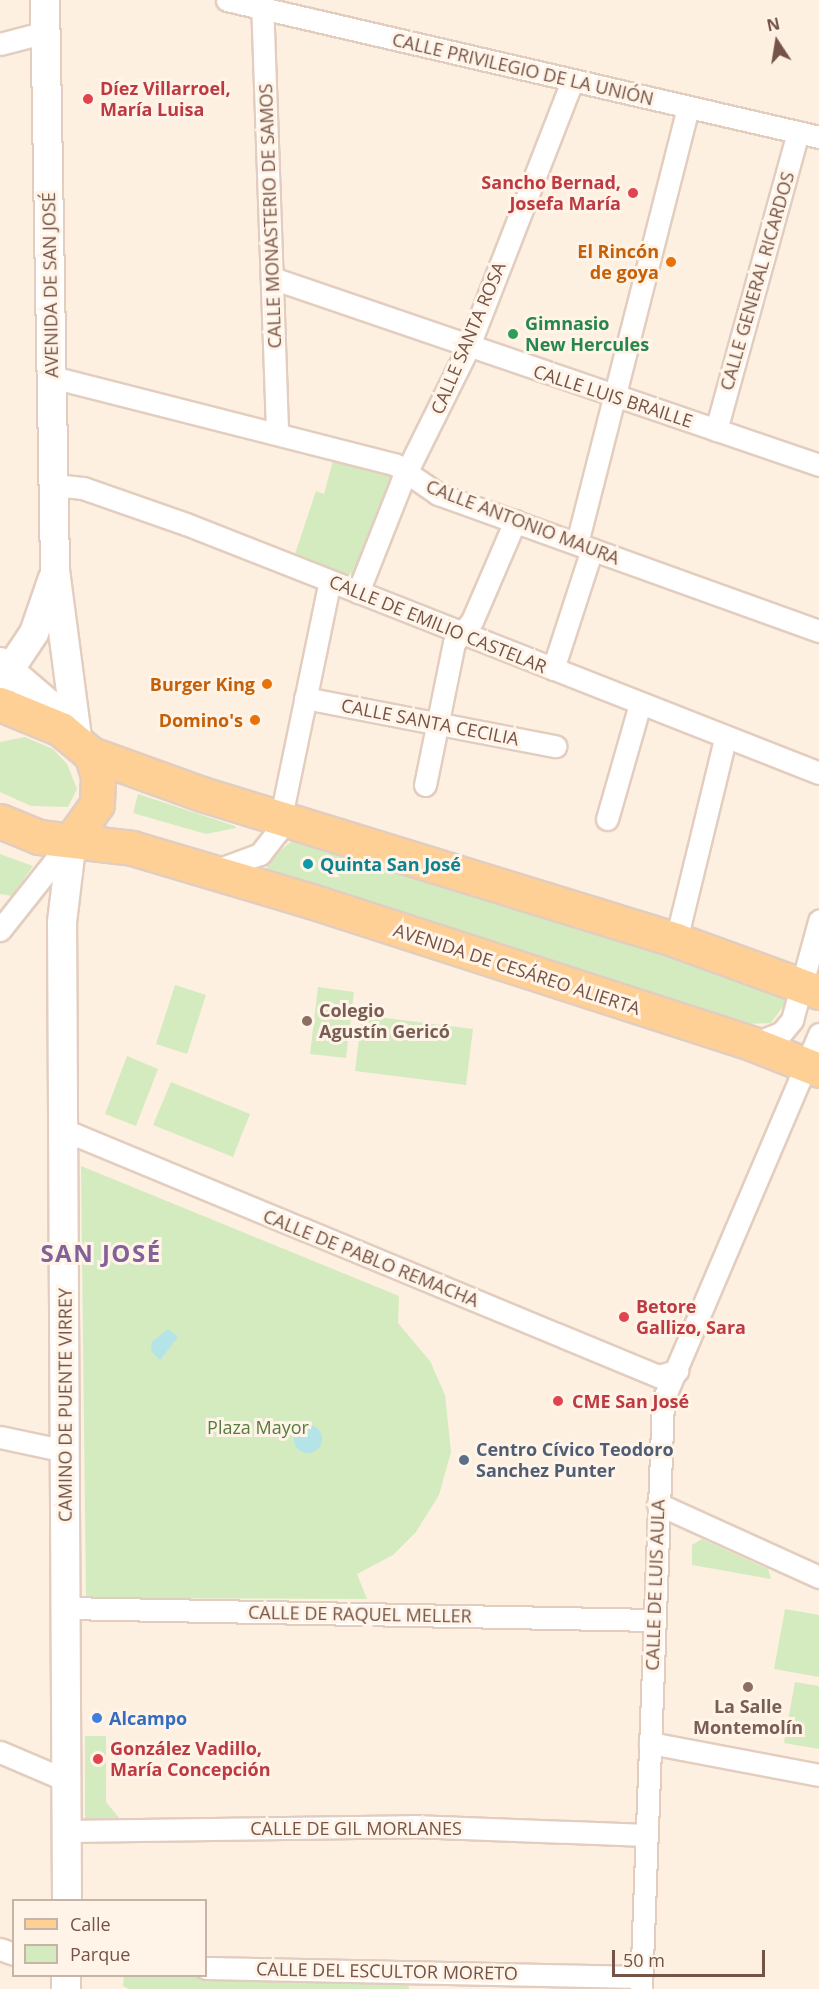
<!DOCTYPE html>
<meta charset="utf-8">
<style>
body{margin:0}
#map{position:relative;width:819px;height:1989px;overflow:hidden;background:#fdf0e0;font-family:"Open Sans",sans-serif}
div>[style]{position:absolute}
.green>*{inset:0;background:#d4ebbf}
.water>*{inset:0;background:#b4e4e7}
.round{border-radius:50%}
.roads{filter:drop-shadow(2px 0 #e3cdbf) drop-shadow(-2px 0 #e3cdbf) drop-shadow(0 2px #e3cdbf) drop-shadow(0 -2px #e3cdbf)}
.minor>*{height:21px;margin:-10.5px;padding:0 10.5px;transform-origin:10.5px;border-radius:10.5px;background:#fff}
.secondary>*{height:28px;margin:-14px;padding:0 14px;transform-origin:14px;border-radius:14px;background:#fff}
.primary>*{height:33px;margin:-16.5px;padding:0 16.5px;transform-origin:16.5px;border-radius:16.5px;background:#ffd095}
.dots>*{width:16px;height:16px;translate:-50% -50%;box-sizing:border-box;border:3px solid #fff4e7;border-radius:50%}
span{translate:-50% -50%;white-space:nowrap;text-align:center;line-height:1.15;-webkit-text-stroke:6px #fff4e7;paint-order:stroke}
.street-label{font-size:18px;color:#755347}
.health-label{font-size:18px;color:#be3a42;font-weight:700}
.left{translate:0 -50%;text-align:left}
.right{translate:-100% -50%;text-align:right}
.food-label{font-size:18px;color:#c56008;font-weight:700}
.leisure-label{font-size:18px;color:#27864d;font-weight:700}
.culture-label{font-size:18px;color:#0d838f;font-weight:700}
.education-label{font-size:18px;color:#785e54;font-weight:700}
.park-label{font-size:18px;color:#557b3e}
.service-label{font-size:18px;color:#4e5e75;font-weight:700}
.shop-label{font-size:18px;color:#366cbe;font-weight:700}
.district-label{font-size:24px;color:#826299;font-weight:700;letter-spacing:1.5px}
.legend{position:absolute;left:12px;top:1899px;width:195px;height:78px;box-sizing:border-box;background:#fff4e7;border:2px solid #c8b4a7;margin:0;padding:8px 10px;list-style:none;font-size:18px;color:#755347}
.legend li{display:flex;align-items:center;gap:12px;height:30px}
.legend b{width:30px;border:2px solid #c8b4a7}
.north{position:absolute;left:747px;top:12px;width:60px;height:60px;-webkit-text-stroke:4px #fff4e7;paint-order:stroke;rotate:348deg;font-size:16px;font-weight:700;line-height:24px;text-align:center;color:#755347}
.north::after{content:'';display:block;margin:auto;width:21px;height:27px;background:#755347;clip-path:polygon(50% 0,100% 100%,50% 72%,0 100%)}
.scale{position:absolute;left:612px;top:1950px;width:153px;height:27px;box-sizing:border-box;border:3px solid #755347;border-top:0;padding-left:8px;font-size:18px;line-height:21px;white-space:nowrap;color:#755347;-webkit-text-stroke:4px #fff4e7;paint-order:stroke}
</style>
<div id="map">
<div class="green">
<i style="clip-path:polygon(335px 453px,399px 476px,354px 582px,292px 563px,316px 491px,324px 494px)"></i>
<i style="clip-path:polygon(25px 737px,53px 749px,67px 764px,77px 789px,68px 807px,31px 806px,0 792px,0 742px)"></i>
<i style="clip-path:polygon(138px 794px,235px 826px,236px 828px,206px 834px,133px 813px)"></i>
<i style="clip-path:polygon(293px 840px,756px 984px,784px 996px,785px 1004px,771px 1023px,748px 1024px,267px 872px,267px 862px)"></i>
<i style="clip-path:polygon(0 854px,33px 866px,12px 896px,0 894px)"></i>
<i style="clip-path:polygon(175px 985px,206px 995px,187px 1054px,156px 1044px)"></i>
<i style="clip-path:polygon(318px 987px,354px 992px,346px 1058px,310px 1054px)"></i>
<i style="clip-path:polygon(362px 1015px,473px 1029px,466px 1085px,355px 1071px)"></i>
<i style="clip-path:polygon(127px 1056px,158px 1069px,136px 1126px,105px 1114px)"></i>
<i style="clip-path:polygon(171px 1082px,250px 1114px,233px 1157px,153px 1125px)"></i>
<i style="clip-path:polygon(81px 1166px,399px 1296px,398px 1323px,430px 1361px,445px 1395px,451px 1452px,439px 1495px,416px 1532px,393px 1555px,357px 1574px,367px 1599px,86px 1598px)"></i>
<i style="clip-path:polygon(702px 1539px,768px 1569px,771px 1579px,692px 1565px,692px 1545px)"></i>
<i style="clip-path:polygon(785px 1609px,819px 1615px,819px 1677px,774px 1669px)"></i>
<i style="clip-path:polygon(795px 1682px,819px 1686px,819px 1749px,784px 1743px)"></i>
<i style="clip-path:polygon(85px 1736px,106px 1736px,106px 1802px,120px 1819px,85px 1820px)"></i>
<i style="clip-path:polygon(124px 1976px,408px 1980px,409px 1989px,129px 1989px,123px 1986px)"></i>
</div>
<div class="water">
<i style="clip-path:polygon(168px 1329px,178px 1337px,160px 1360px,151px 1351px,152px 1342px)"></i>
<i class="round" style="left:294px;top:1425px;width:28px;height:28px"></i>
</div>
<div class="roads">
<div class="minor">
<i style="left:227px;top:0;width:608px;rotate:13.03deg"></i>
<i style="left:262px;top:0;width:433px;rotate:88deg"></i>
<i style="left:0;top:44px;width:48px;rotate:-14.6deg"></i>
<i style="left:272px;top:278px;width:578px;rotate:18.87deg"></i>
<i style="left:52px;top:377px;width:355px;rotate:14.3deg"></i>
<i style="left:396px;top:465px;width:51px;rotate:34.6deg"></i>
<i style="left:438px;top:494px;width:405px;rotate:19.8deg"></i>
<i style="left:716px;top:430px;width:309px;rotate:-74.6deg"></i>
<i style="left:54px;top:485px;width:29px;rotate:6deg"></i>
<i style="left:83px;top:488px;width:109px;rotate:19.3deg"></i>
<i style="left:186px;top:524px;width:680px;rotate:21.47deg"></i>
<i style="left:577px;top:543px;width:449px;rotate:-75.7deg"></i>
<i style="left:358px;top:592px;width:119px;rotate:-68.4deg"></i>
<i style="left:402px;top:481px;width:148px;rotate:-63.6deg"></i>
<i style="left:468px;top:348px;width:287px;rotate:-68.7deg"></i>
<i style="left:553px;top:669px;width:126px;rotate:-72deg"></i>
<i style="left:305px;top:698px;width:255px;rotate:10.9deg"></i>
<i style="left:425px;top:785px;width:145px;rotate:-78.5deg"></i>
<i style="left:454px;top:643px;width:28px;rotate:-51deg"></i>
<i style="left:472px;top:621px;width:109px;rotate:-66.7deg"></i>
<i style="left:607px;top:819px;width:120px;rotate:-74deg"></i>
<i style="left:214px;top:871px;width:49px;rotate:-20.3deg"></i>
<i style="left:260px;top:854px;width:29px;rotate:-52deg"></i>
<i style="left:278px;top:831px;width:255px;rotate:-78.3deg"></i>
<i style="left:0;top:930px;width:116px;rotate:-51.6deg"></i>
<i style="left:676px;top:940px;width:207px;rotate:-76.3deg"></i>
<i style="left:753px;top:1044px;width:31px;rotate:-22deg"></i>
<i style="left:782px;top:1032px;width:16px;rotate:-50deg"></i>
<i style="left:792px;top:1020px;width:103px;rotate:-74.7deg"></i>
<i style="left:64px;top:1130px;width:643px;rotate:22.5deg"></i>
<i style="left:658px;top:1376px;width:20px;rotate:-15deg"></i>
<i style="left:0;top:1437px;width:67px;rotate:12deg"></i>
<i style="left:658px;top:1504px;width:177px;rotate:24.4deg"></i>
<i style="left:66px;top:1608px;width:587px;rotate:1.17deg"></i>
<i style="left:650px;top:1743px;width:172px;rotate:10.7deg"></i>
<i style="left:0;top:1752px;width:72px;rotate:23deg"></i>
<i style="left:66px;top:1831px;width:346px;rotate:-0.8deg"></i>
<i style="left:412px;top:1826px;width:234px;rotate:2.2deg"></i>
<i style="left:0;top:1949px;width:15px;rotate:20deg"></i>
<i style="left:206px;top:1968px;width:435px;rotate:1.2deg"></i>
<i style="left:641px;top:1989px;width:589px;rotate:-87.86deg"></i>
<i style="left:663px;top:1400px;width:398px;rotate:-66.9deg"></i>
</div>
<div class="secondary">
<i style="left:45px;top:0;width:570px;rotate:88.99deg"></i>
<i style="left:55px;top:570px;width:169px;rotate:82.5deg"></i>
<i style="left:0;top:662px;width:75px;rotate:40.7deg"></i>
<i style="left:57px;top:711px;width:31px;rotate:53deg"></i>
<i style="left:0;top:684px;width:61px;rotate:-56.3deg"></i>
<i style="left:34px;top:633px;width:58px;rotate:-70.9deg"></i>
<i style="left:67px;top:1900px;width:978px;rotate:-90.29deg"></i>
<i style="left:62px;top:922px;width:84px;rotate:-83.1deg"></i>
<i style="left:66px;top:1989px;width:13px;rotate:-90deg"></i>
</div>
<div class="primary">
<i style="left:0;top:704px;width:66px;rotate:22.3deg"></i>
<i style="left:61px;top:729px;width:39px;rotate:40deg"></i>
<i style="left:91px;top:754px;width:22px;rotate:72deg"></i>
<i style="left:98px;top:775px;width:29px;rotate:92deg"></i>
<i style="left:97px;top:804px;width:43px;rotate:125.5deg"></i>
<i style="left:91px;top:754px;width:118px;rotate:19.8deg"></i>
<i style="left:202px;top:794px;width:496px;rotate:17.1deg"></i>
<i style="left:676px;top:940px;width:152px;rotate:20deg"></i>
<i style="left:0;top:821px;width:42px;rotate:22.3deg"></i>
<i style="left:39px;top:837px;width:94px;rotate:6.7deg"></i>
<i style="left:132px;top:848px;width:187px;rotate:16.5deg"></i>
<i style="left:311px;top:901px;width:465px;rotate:17.9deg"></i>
<i style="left:753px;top:1044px;width:71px;rotate:21.5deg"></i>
</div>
</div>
<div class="dots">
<i style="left:88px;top:99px;background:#e0444e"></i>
<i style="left:633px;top:193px;background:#e0444e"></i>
<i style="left:671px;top:262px;background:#e8710a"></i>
<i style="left:513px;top:334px;background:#2e9e5b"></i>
<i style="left:267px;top:684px;background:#e8710a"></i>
<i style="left:255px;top:720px;background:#e8710a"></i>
<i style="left:308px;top:864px;background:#0f9aa8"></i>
<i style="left:307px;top:1021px;background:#8d6e63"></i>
<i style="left:624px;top:1317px;background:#e0444e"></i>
<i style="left:558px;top:1401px;background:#e0444e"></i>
<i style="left:464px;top:1460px;background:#5c6f8a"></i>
<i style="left:748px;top:1687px;background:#8d6e63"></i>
<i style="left:97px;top:1718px;background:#3f7fe0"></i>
<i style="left:98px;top:1759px;background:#e0444e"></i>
</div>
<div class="street-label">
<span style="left:523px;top:69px;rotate:13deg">CALLE PRIVILEGIO DE LA UNIÓN</span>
<span style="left:270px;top:216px;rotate:-92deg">CALLE MONASTERIO DE SAMOS</span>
<span style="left:757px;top:281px;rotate:-74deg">CALLE GENERAL RICARDOS</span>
<span style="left:50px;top:285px;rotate:-91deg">AVENIDA DE SAN JOSÉ</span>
<span style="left:468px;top:338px;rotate:-67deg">CALLE SANTA ROSA</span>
<span style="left:613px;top:396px;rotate:18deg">CALLE LUIS BRAILLE</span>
<span style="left:523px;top:522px;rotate:21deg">CALLE ANTONIO MAURA</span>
<span style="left:438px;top:624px;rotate:22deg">CALLE DE EMILIO CASTELAR</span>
<span style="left:430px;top:722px;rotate:11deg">CALLE SANTA CECILIA</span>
<span style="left:517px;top:969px;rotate:18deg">AVENIDA DE CESÁREO ALIERTA</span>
<span style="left:371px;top:1258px;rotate:22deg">CALLE DE PABLO REMACHA</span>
<span style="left:65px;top:1405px;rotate:-90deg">CAMINO DE PUENTE VIRREY</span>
<span style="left:655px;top:1585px;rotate:-88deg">CALLE DE LUIS AULA</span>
<span style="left:360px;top:1614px;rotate:1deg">CALLE DE RAQUEL MELLER</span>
<span style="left:356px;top:1828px">CALLE DE GIL MORLANES</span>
<span style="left:387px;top:1971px;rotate:1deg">CALLE DEL ESCULTOR MORETO</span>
</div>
<div class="health-label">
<span class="left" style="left:100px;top:99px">Díez Villarroel,<br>María Luisa</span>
<span class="right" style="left:621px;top:193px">Sancho Bernad,<br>Josefa María</span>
<span class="left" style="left:636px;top:1317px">Betore<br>Gallizo, Sara</span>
<span class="left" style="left:572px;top:1401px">CME San José</span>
<span class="left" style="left:110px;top:1759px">González Vadillo,<br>María Concepción</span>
</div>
<div class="food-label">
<span class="right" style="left:659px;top:262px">El Rincón<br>de goya</span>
<span class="right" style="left:255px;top:684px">Burger King</span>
<span class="right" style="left:243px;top:720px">Domino's</span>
</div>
<div class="leisure-label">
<span class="left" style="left:525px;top:334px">Gimnasio<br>New Hercules</span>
</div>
<div class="culture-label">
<span class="left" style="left:320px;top:864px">Quinta San José</span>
</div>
<div class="education-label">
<span class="left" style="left:319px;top:1021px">Colegio<br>Agustín Gericó</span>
<span style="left:748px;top:1717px">La Salle<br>Montemolín</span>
</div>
<div class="park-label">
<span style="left:258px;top:1427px">Plaza Mayor</span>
</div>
<div class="service-label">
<span class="left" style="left:476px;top:1460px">Centro Cívico Teodoro<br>Sanchez Punter</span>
</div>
<div class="shop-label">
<span class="left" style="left:109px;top:1718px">Alcampo</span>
</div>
<div class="district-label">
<span style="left:101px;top:1253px">SAN JOSÉ</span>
</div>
<ul class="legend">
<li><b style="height:8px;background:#ffd095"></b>Calle</li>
<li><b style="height:16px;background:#d4ebbf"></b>Parque</li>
</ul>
<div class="north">N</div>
<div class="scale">50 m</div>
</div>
